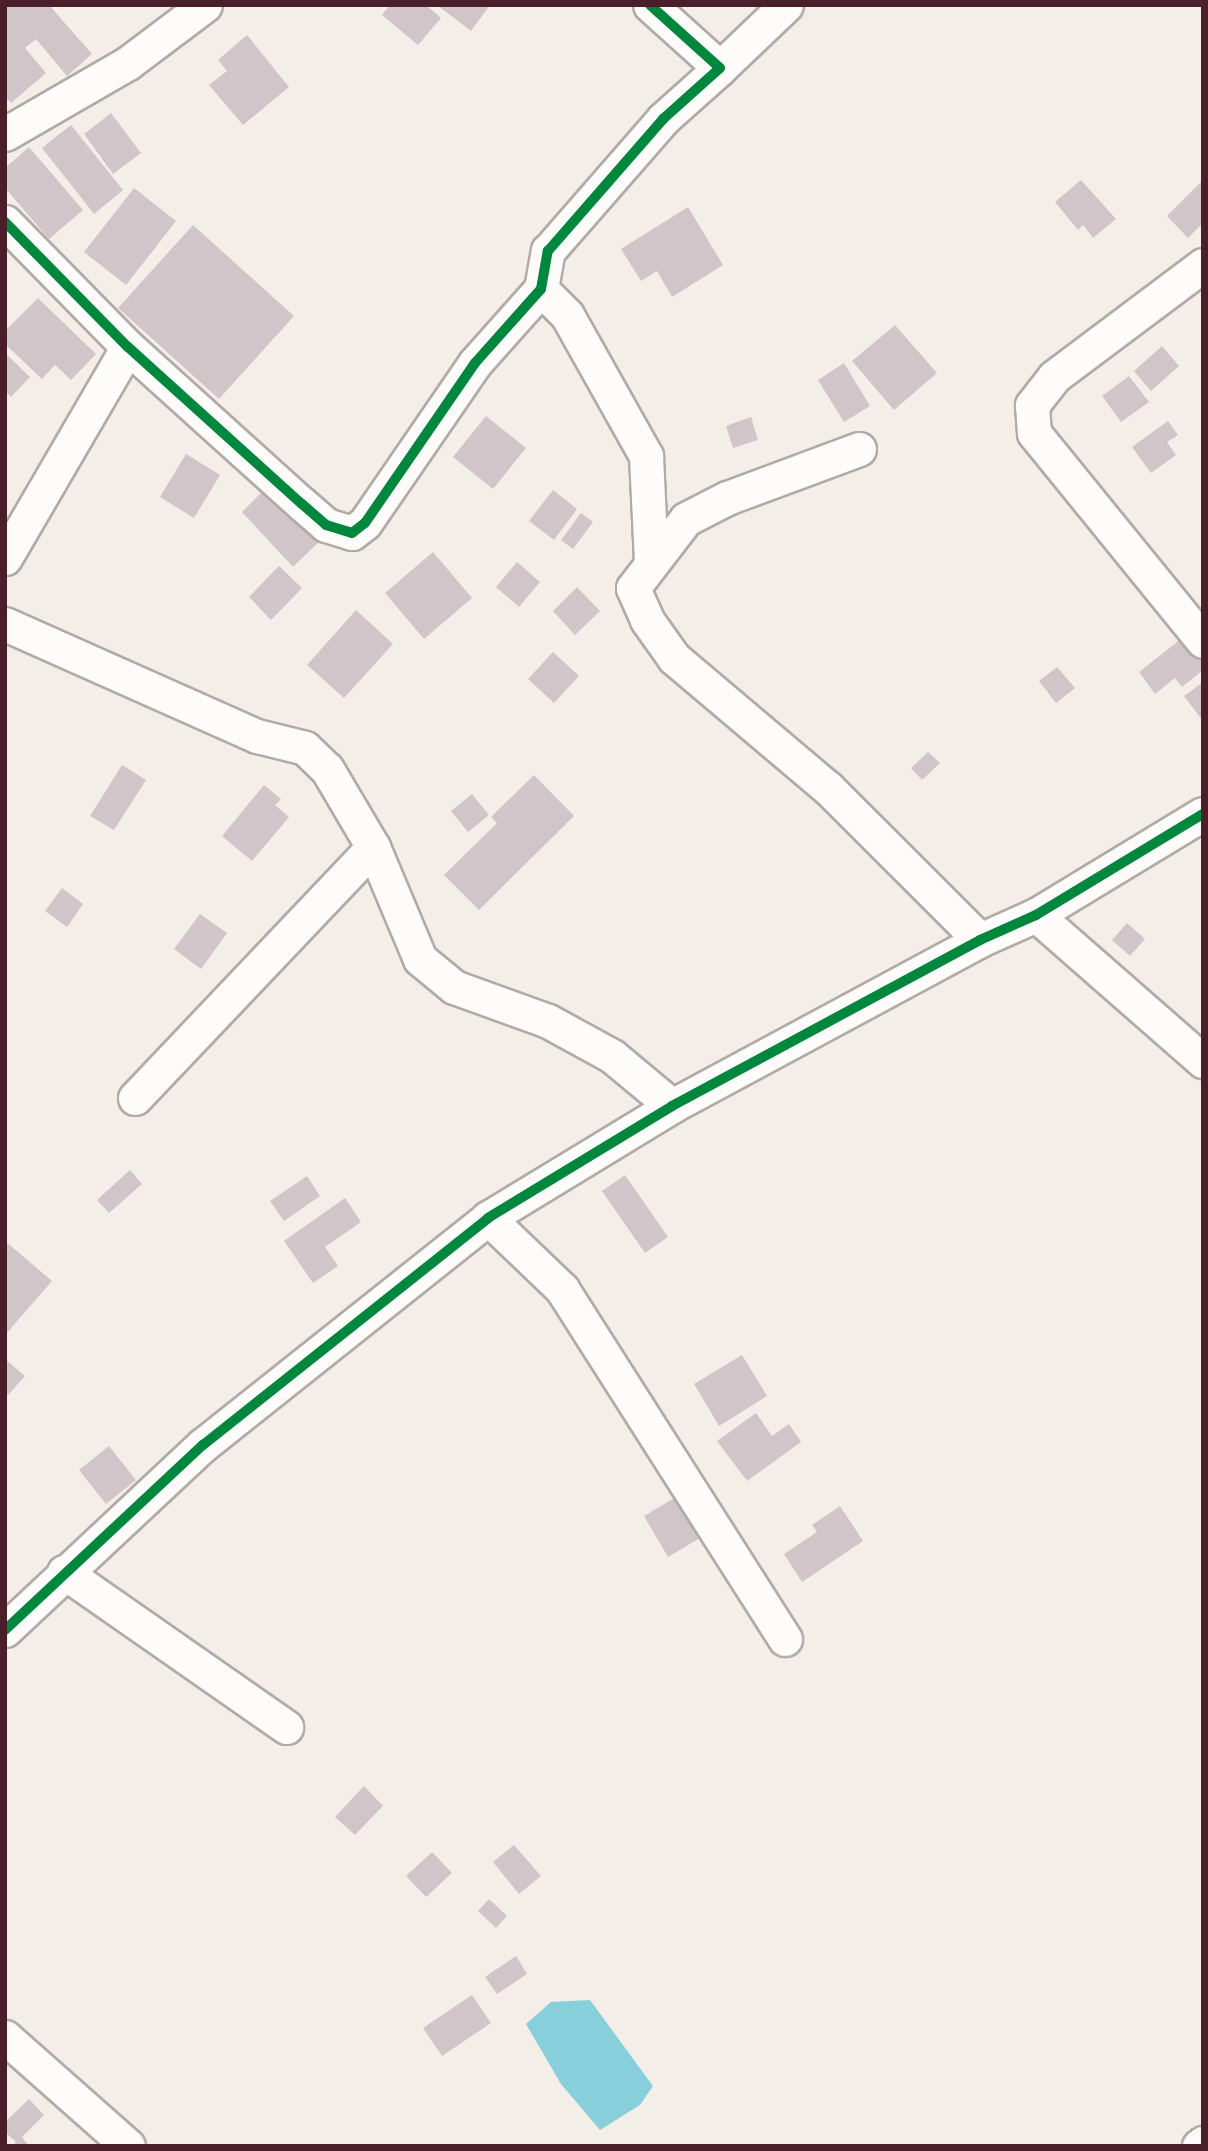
<!DOCTYPE html>
<style>
body{margin:0}
#map{position:relative;width:1208px;height:2151px;overflow:hidden;background:#f3eee7;font-family:Vollkorn,serif}
div>[style]{position:absolute}
.water>*{inset:0;background:#88cfdc}
.building>*{inset:0;background:#d1c5ca}
.roads{filter:drop-shadow(2px 0 #b2aaa7) drop-shadow(-2px 0 #b2aaa7) drop-shadow(0 2px #b2aaa7) drop-shadow(0 -2px #b2aaa7)}
.minor>*{height:33px;margin:-16.5px;padding:0 16.5px;transform-origin:16.5px;border-radius:16.5px;background:#fdfcfb}
.cycleway>*{height:10px;margin:-5px;padding:0 5px;transform-origin:5px;border-radius:5px;background:#00873e}
span{translate:-50% -50%;white-space:nowrap;text-align:center;line-height:1.15;-webkit-text-stroke:6px #fff;paint-order:stroke}
.frame{position:absolute;inset:0;border:7px solid #4a1f2b;pointer-events:none}
</style>
<div id="map">
<div class="water">
<i style="clip-path:polygon(590px 2000px,653px 2086px,640px 2105px,600px 2130px,561px 2084px,526px 2024px,551px 2002px)"></i>
</div>
<div class="building">
<i style="clip-path:polygon(5px 5px,49px 5px,92px 54px,67px 76px,36px 39px,25px 48px,46px 73px,11px 103px,5px 96px)"></i>
<i style="clip-path:polygon(390px 5px,426px 5px,441px 18px,418px 45px,382px 15px)"></i>
<i style="clip-path:polygon(437px 5px,490px 5px,471px 31px)"></i>
<i style="clip-path:polygon(247px 35px,289px 87px,243px 125px,209px 85px,227px 71px,218px 60px)"></i>
<i style="clip-path:polygon(111px 113px,141px 153px,113px 174px,84px 134px)"></i>
<i style="clip-path:polygon(71px 125px,123px 190px,94px 214px,42px 148px)"></i>
<i style="clip-path:polygon(29px 147px,83px 210px,49px 239px,5px 188px,5px 168px)"></i>
<i style="clip-path:polygon(1081px 180px,1116px 219px,1093px 238px,1083px 225px,1078px 230px,1055px 202px)"></i>
<i style="clip-path:polygon(1203px 180px,1203px 223px,1188px 238px,1167px 216px)"></i>
<i style="clip-path:polygon(134px 188px,176px 221px,126px 285px,84px 252px)"></i>
<i style="clip-path:polygon(688px 207px,723px 265px,672px 297px,657px 271px,641px 281px,621px 249px)"></i>
<i style="clip-path:polygon(193px 225px,294px 316px,219px 399px,118px 308px)"></i>
<i style="clip-path:polygon(38px 298px,96px 354px,71px 380px,55px 365px,42px 379px,5px 344px,5px 331px)"></i>
<i style="clip-path:polygon(895px 325px,937px 373px,894px 410px,852px 361px)"></i>
<i style="clip-path:polygon(1162px 346px,1179px 366px,1151px 391px,1134px 371px)"></i>
<i style="clip-path:polygon(5px 353px,30px 377px,11px 397px,5px 391px)"></i>
<i style="clip-path:polygon(844px 363px,870px 406px,844px 422px,818px 380px)"></i>
<i style="clip-path:polygon(1129px 376px,1149px 402px,1121px 422px,1102px 396px)"></i>
<i style="clip-path:polygon(486px 416px,526px 448px,493px 489px,453px 457px)"></i>
<i style="clip-path:polygon(751px 417px,758px 440px,733px 448px,726px 426px)"></i>
<i style="clip-path:polygon(1168px 421px,1178px 435px,1167px 442px,1176px 455px,1151px 473px,1132px 447px)"></i>
<i style="clip-path:polygon(186px 454px,220px 475px,194px 518px,160px 497px)"></i>
<i style="clip-path:polygon(269px 485px,321px 540px,293px 567px,242px 512px)"></i>
<i style="clip-path:polygon(553px 490px,577px 509px,554px 540px,529px 521px)"></i>
<i style="clip-path:polygon(581px 513px,593px 522px,573px 549px,561px 540px)"></i>
<i style="clip-path:polygon(433px 552px,472px 598px,424px 639px,385px 593px)"></i>
<i style="clip-path:polygon(517px 562px,540px 582px,519px 607px,496px 587px)"></i>
<i style="clip-path:polygon(279px 566px,302px 588px,271px 620px,249px 597px)"></i>
<i style="clip-path:polygon(577px 587px,600px 611px,575px 635px,553px 611px)"></i>
<i style="clip-path:polygon(356px 610px,393px 644px,344px 698px,307px 665px)"></i>
<i style="clip-path:polygon(1186px 635px,1203px 658px,1203px 670px,1182px 687px,1175px 678px,1155px 694px,1139px 672px)"></i>
<i style="clip-path:polygon(553px 652px,579px 676px,554px 703px,528px 679px)"></i>
<i style="clip-path:polygon(1057px 667px,1075px 688px,1056px 703px,1039px 681px)"></i>
<i style="clip-path:polygon(1203px 682px,1203px 721px,1184px 696px)"></i>
<i style="clip-path:polygon(928px 752px,940px 763px,922px 780px,911px 768px)"></i>
<i style="clip-path:polygon(122px 765px,146px 780px,114px 830px,90px 816px)"></i>
<i style="clip-path:polygon(534px 775px,574px 816px,479px 910px,444px 875px,497px 823px,491px 817px)"></i>
<i style="clip-path:polygon(264px 785px,281px 799px,275px 805px,289px 817px,252px 861px,222px 836px)"></i>
<i style="clip-path:polygon(472px 794px,489px 815px,468px 832px,451px 811px)"></i>
<i style="clip-path:polygon(62px 888px,83px 904px,67px 927px,45px 911px)"></i>
<i style="clip-path:polygon(200px 914px,227px 933px,201px 969px,174px 949px)"></i>
<i style="clip-path:polygon(1127px 923px,1145px 939px,1130px 956px,1112px 940px)"></i>
<i style="clip-path:polygon(130px 1170px,142px 1184px,109px 1213px,97px 1200px)"></i>
<i style="clip-path:polygon(625px 1175px,668px 1237px,645px 1253px,602px 1191px)"></i>
<i style="clip-path:polygon(307px 1176px,320px 1196px,284px 1221px,270px 1201px)"></i>
<i style="clip-path:polygon(345px 1198px,361px 1222px,325px 1247px,338px 1266px,313px 1283px,284px 1241px)"></i>
<i style="clip-path:polygon(5px 1241px,52px 1281px,5px 1335px)"></i>
<i style="clip-path:polygon(742px 1355px,767px 1396px,719px 1426px,694px 1384px)"></i>
<i style="clip-path:polygon(5px 1359px,25px 1376px,8px 1395px,5px 1392px)"></i>
<i style="clip-path:polygon(756px 1413px,772px 1436px,789px 1424px,801px 1442px,747px 1481px,717px 1441px)"></i>
<i style="clip-path:polygon(109px 1446px,136px 1480px,106px 1504px,79px 1470px)"></i>
<i style="clip-path:polygon(686px 1491px,710px 1532px,668px 1557px,644px 1516px)"></i>
<i style="clip-path:polygon(840px 1506px,863px 1541px,802px 1582px,784px 1554px,817px 1532px,812px 1525px)"></i>
<i style="clip-path:polygon(364px 1786px,383px 1806px,355px 1835px,335px 1817px)"></i>
<i style="clip-path:polygon(514px 1845px,541px 1876px,519px 1894px,493px 1862px)"></i>
<i style="clip-path:polygon(432px 1852px,452px 1873px,426px 1897px,406px 1876px)"></i>
<i style="clip-path:polygon(489px 1899px,507px 1916px,496px 1928px,478px 1911px)"></i>
<i style="clip-path:polygon(516px 1956px,527px 1974px,497px 1994px,485px 1977px)"></i>
<i style="clip-path:polygon(472px 1995px,491px 2023px,442px 2056px,423px 2028px)"></i>
<i style="clip-path:polygon(29px 2099px,44px 2115px,22px 2137px,29px 2146px,12px 2146px,16px 2142px,5px 2132px,5px 2122px)"></i>
</div>
<div class="roads">
<div class="minor">
<i style="left:720px;top:68px;width:91px;rotate:-43.7deg"></i>
<i style="left:5px;top:134px;width:142px;rotate:-30deg"></i>
<i style="left:128px;top:63px;width:96px;rotate:-37deg"></i>
<i style="left:5px;top:222px;width:175px;rotate:45.5deg"></i>
<i style="left:128px;top:347px;width:234px;rotate:42.1deg"></i>
<i style="left:302px;top:504px;width:32px;rotate:41deg"></i>
<i style="left:326px;top:525px;width:27px;rotate:17deg"></i>
<i style="left:352px;top:533px;width:16px;rotate:-38deg"></i>
<i style="left:365px;top:523px;width:194px;rotate:-55.5deg"></i>
<i style="left:475px;top:363px;width:99px;rotate:-48.3deg"></i>
<i style="left:541px;top:289px;width:39px;rotate:-80deg"></i>
<i style="left:548px;top:251px;width:175px;rotate:-48.9deg"></i>
<i style="left:663px;top:119px;width:76px;rotate:-41.8deg"></i>
<i style="left:720px;top:68px;width:94px;rotate:-138deg"></i>
<i style="left:1203px;top:265px;width:186px;rotate:143.1deg"></i>
<i style="left:1054px;top:377px;width:36px;rotate:128deg"></i>
<i style="left:1032px;top:405px;width:28px;rotate:86deg"></i>
<i style="left:1034px;top:433px;width:268px;rotate:50.9deg"></i>
<i style="left:541px;top:289px;width:37px;rotate:45deg"></i>
<i style="left:567px;top:315px;width:162px;rotate:60.7deg"></i>
<i style="left:646px;top:456px;width:107px;rotate:87.3deg"></i>
<i style="left:859px;top:449px;width:141px;rotate:159.6deg"></i>
<i style="left:727px;top:498px;width:46px;rotate:152.9deg"></i>
<i style="left:686px;top:519px;width:87px;rotate:127.5deg"></i>
<i style="left:633px;top:588px;width:35px;rotate:66deg"></i>
<i style="left:647px;top:620px;width:47px;rotate:54.6deg"></i>
<i style="left:674px;top:658px;width:202px;rotate:40.2deg"></i>
<i style="left:828px;top:788px;width:215px;rotate:45deg"></i>
<i style="left:5px;top:558px;width:244px;rotate:-59.8deg"></i>
<i style="left:5px;top:624px;width:276px;rotate:24deg"></i>
<i style="left:257px;top:736px;width:49px;rotate:14deg"></i>
<i style="left:305px;top:748px;width:30px;rotate:44deg"></i>
<i style="left:327px;top:769px;width:91px;rotate:59.5deg"></i>
<i style="left:373px;top:847px;width:121px;rotate:67.2deg"></i>
<i style="left:420px;top:959px;width:44px;rotate:39.5deg"></i>
<i style="left:454px;top:987px;width:100px;rotate:19.9deg"></i>
<i style="left:548px;top:1021px;width:73px;rotate:28.7deg"></i>
<i style="left:612px;top:1056px;width:78px;rotate:39.8deg"></i>
<i style="left:1036px;top:915px;width:222px;rotate:41.2deg"></i>
<i style="left:135px;top:1098px;width:346px;rotate:-46.5deg"></i>
<i style="left:488px;top:1218px;width:103px;rotate:43.8deg"></i>
<i style="left:562px;top:1289px;width:415px;rotate:57.5deg"></i>
<i style="left:64px;top:1572px;width:271px;rotate:34.9deg"></i>
<i style="left:5px;top:1630px;width:271px;rotate:-43.1deg"></i>
<i style="left:203px;top:1445px;width:364px;rotate:-38.5deg"></i>
<i style="left:488px;top:1218px;width:215px;rotate:-31.3deg"></i>
<i style="left:672px;top:1106px;width:350px;rotate:-28.3deg"></i>
<i style="left:980px;top:940px;width:61px;rotate:-24.1deg"></i>
<i style="left:1036px;top:915px;width:195px;rotate:-31.2deg"></i>
<i style="left:5px;top:2037px;width:164px;rotate:41.5deg"></i>
<i style="left:1199px;top:2146px;width:5px;rotate:-37deg"></i>
</div>
</div>
<div class="cycleway">
<i style="left:5px;top:222px;width:175px;rotate:45.5deg"></i>
<i style="left:128px;top:347px;width:234px;rotate:42.1deg"></i>
<i style="left:302px;top:504px;width:32px;rotate:41deg"></i>
<i style="left:326px;top:525px;width:27px;rotate:17deg"></i>
<i style="left:352px;top:533px;width:16px;rotate:-38deg"></i>
<i style="left:365px;top:523px;width:194px;rotate:-55.5deg"></i>
<i style="left:475px;top:363px;width:99px;rotate:-48.3deg"></i>
<i style="left:541px;top:289px;width:39px;rotate:-80deg"></i>
<i style="left:548px;top:251px;width:175px;rotate:-48.9deg"></i>
<i style="left:663px;top:119px;width:76px;rotate:-41.8deg"></i>
<i style="left:720px;top:68px;width:94px;rotate:-138deg"></i>
<i style="left:5px;top:1630px;width:271px;rotate:-43.1deg"></i>
<i style="left:203px;top:1445px;width:364px;rotate:-38.5deg"></i>
<i style="left:488px;top:1218px;width:215px;rotate:-31.3deg"></i>
<i style="left:672px;top:1106px;width:350px;rotate:-28.3deg"></i>
<i style="left:980px;top:940px;width:61px;rotate:-24.1deg"></i>
<i style="left:1036px;top:915px;width:195px;rotate:-31.2deg"></i>
</div>
<div class="frame"></div>
</div>
